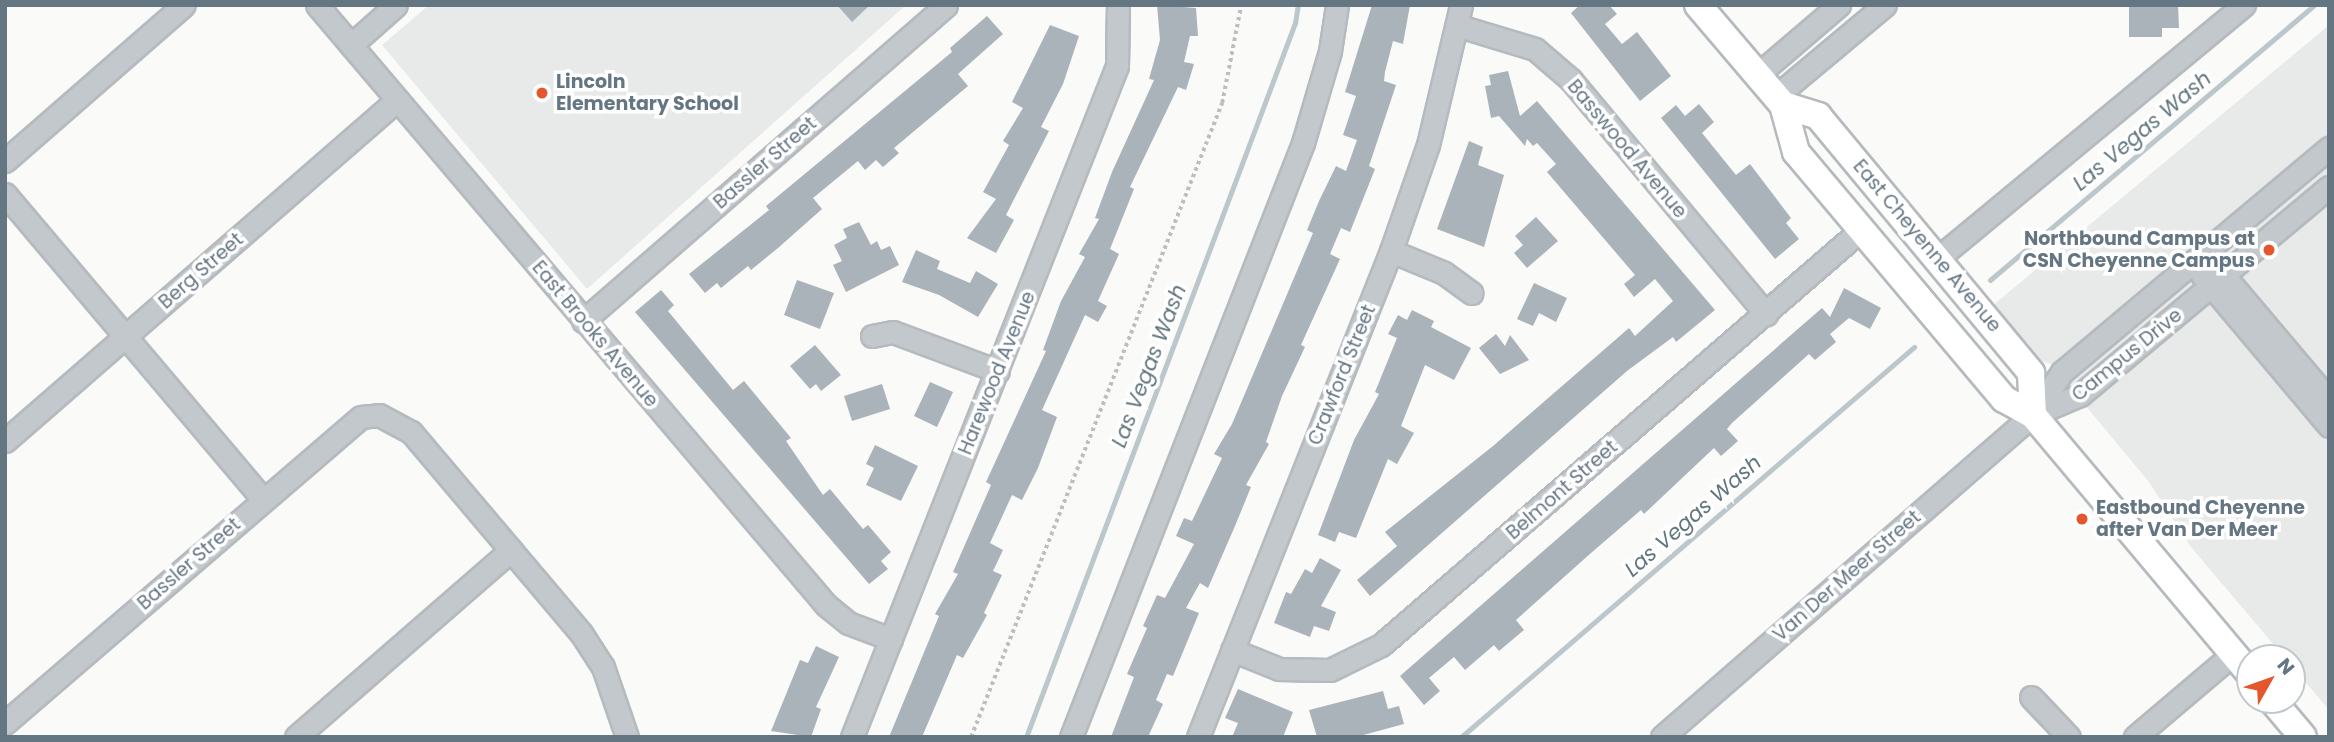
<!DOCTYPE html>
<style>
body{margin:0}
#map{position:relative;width:2334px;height:742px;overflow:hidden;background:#fafaf8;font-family:Poppins,sans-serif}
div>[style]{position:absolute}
.built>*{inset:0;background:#e8e9e9}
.stream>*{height:5px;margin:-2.5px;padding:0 2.5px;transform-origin:2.5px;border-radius:2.5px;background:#bbc7cb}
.building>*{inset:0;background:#aab3b9}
.path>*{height:3.5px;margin-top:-1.75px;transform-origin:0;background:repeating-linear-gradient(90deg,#bbbfc2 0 3.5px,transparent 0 7px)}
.roads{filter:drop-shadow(2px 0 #b5babe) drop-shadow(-2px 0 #b5babe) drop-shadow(0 2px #b5babe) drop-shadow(0 -2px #b5babe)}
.minor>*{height:21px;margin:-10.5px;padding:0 10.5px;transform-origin:10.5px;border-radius:10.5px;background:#c3c8cc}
.major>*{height:26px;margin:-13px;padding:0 13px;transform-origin:13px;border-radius:13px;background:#fff}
.dots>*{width:19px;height:19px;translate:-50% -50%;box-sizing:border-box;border:4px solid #fff;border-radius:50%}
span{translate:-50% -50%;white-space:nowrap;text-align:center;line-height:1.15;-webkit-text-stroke:7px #fff;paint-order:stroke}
.poi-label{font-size:19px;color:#657683;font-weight:700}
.left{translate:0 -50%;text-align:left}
.right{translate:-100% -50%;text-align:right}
.street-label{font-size:19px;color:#657683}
.water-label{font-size:21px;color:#60757c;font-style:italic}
.frame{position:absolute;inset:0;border:7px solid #657683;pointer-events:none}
.north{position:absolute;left:2236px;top:644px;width:70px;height:70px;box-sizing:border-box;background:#fff;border:2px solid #c1c8cd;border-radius:50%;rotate:50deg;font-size:19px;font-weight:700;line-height:28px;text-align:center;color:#657683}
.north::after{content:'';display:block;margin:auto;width:24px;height:32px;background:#e4572e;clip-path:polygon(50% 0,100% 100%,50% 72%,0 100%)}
</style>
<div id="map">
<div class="built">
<i style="clip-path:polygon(429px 5px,906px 5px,587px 289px,382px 45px)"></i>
<i style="clip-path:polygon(2329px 25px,2329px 710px,2292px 666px,2292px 658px,2285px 658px,2191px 547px,2149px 482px,2051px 364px,2037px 360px,1991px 307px)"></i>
</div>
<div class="stream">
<i style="left:1990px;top:280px;width:425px;rotate:-40.3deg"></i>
<i style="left:1026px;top:737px;width:763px;rotate:-69.36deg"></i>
<i style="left:1295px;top:23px;width:18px;rotate:-81deg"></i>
<i style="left:1461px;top:737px;width:598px;rotate:-40.73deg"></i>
</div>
<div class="building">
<i style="clip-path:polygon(837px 5px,870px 5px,852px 22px)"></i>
<i style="clip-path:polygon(1157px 5px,1196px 8px,1198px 36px,1190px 36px,1184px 62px,1194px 64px,1186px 90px,1178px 87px,1130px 187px,1134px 189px,1110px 249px,1119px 254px,1098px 301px,1107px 306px,1098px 322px,1085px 315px,1042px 410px,1057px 417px,1038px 468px,1022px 500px,1012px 495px,990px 543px,1003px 550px,993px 571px,1002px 575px,984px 613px,987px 615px,963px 658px,957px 655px,922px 737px,889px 737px,939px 616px,935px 614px,958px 574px,953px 572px,991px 485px,986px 482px,1046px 351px,1043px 350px,1061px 301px,1085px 257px,1079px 254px,1099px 219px,1095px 218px,1112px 172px,1154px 80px,1149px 79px,1160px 40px)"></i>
<i style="clip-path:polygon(1372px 5px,1410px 5px,1403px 44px,1393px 41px,1385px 72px,1384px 81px,1396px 85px,1369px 166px,1375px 169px,1350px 232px,1341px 228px,1330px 254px,1340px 259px,1301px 345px,1305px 347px,1282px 396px,1266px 442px,1269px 444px,1246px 485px,1251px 487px,1235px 526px,1208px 588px,1200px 583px,1186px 608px,1199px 613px,1173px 676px,1167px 674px,1156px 700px,1163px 704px,1148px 737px,1111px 737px,1134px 677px,1127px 674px,1147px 628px,1143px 626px,1157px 595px,1165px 598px,1194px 544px,1176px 536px,1184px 518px,1192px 521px,1222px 458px,1214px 454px,1232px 424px,1313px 233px,1307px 230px,1319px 201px,1336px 166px,1346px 171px,1357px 140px,1343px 135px,1356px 96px,1345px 92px)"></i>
<i style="clip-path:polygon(1580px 5px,1609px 5px,1617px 14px,1605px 24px,1622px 44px,1637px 32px,1671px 76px,1640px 101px,1571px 13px)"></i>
<i style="clip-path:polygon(2129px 5px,2178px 5px,2179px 28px,2162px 28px,2162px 37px,2129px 37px)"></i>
<i style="clip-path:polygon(987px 16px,1003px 34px,958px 74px,968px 86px,894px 148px,899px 153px,883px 167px,876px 160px,865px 170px,858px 161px,813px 198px,822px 209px,778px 248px,751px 270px,748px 266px,721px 288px,717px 283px,705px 293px,689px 274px,769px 210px,766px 206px,952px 52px,950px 48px)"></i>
<i style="clip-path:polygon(1050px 25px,1079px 36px,1063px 84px,1041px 127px,1049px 131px,1006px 215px,1014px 220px,996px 253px,967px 238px,996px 199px,983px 192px,1009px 145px,1003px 141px,1023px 108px,1012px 102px)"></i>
<i style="clip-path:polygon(1508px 71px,1520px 116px,1537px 101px,1715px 310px,1676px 342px,1673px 337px,1627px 371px,1370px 596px,1357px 580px,1397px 546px,1385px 532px,1493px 446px,1629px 328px,1635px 336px,1673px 301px,1655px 279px,1634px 297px,1624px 284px,1635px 275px,1547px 172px,1556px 164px,1537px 143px,1533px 146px,1527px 139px,1525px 146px,1499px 116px,1491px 118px,1485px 86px,1491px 85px,1489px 75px)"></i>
<i style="clip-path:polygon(1699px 104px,1714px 122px,1702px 133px,1736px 175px,1750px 164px,1791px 218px,1786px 223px,1799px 239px,1775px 259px,1661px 118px,1676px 105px,1685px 116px)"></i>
<i style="clip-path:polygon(1469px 141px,1483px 147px,1478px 165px,1504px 175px,1484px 247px,1437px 229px)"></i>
<i style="clip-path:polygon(1536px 217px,1558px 241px,1527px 268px,1514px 253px,1523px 245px,1515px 236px)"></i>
<i style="clip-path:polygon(859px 222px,871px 245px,877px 241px,881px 250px,890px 246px,899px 265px,846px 292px,833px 265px,842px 261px,834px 245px,847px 238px,843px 229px)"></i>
<i style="clip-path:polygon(916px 250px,940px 261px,937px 269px,970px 283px,976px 271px,998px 284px,978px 317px,939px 295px,902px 282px)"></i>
<i style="clip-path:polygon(797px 280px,834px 293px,820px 329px,784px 315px)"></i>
<i style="clip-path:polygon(1534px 283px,1567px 298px,1556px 322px,1539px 313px,1533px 326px,1517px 319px)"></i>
<i style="clip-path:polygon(1844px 288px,1881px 308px,1870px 329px,1849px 318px,1830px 334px,1836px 342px,1815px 360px,1809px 354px,1732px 423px,1727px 429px,1738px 441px,1721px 456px,1714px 448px,1644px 514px,1641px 510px,1591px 553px,1516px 620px,1524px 630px,1499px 651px,1494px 645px,1465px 670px,1454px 657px,1429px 678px,1440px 691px,1424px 705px,1400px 676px,1822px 308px,1830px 317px)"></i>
<i style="clip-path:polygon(661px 290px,674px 305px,668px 311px,733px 390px,744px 381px,791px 438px,786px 441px,823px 495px,830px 489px,863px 529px,868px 525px,891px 552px,881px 561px,888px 569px,869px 584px,635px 312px)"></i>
<i style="clip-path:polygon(1412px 310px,1434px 321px,1431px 327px,1471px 348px,1454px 380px,1425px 365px,1401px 426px,1414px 433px,1397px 464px,1388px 459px,1356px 538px,1339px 532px,1335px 542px,1318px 535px,1354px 440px,1379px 394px,1375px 392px,1397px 338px,1388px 334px,1398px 315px,1407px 320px)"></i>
<i style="clip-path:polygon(1496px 334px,1505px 346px,1510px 335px,1529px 360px,1500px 374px,1479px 348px)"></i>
<i style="clip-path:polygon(815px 345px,841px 375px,821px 391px,816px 384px,810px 389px,790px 366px)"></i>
<i style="clip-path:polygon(930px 382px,953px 392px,937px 427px,914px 416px)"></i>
<i style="clip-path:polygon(882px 384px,890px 409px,852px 421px,844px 396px)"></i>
<i style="clip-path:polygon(875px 445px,918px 466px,901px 501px,866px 485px,874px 468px,866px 464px)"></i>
<i style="clip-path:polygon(1320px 558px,1341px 570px,1321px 606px,1336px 612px,1329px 631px,1314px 626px,1310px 637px,1274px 623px,1286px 592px,1291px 594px,1305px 569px,1312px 573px)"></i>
<i style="clip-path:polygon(816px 646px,839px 657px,816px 707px,821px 709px,811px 737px,771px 731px,800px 660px,808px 663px)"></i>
<i style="clip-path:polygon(1238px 689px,1293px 712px,1283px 737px,1232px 737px,1238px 723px,1225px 718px)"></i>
<i style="clip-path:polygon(1383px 691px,1388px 709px,1399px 706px,1404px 724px,1356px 737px,1317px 737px,1309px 710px)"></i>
</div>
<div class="path">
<i style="left:971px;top:737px;width:682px;rotate:-68.4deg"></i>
<i style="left:1222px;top:103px;width:100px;rotate:-79deg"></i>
</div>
<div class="roads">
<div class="minor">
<i style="left:317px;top:5px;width:787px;rotate:49.69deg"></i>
<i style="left:826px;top:605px;width:28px;rotate:39deg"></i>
<i style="left:848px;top:623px;width:46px;rotate:20.4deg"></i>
<i style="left:1459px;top:26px;width:79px;rotate:16.8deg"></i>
<i style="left:1535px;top:49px;width:48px;rotate:40.7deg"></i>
<i style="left:1571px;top:80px;width:305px;rotate:50.2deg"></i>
<i style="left:351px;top:45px;width:60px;rotate:-41.6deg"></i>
<i style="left:1757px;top:75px;width:108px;rotate:-40.5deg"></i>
<i style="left:1776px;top:96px;width:142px;rotate:-39.9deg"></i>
<i style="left:5px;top:161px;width:237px;rotate:-41.1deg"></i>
<i style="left:5px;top:194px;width:399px;rotate:49.8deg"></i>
<i style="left:1391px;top:251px;width:57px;rotate:22.5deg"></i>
<i style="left:1444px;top:273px;width:34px;rotate:36deg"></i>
<i style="left:1938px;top:258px;width:397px;rotate:-39.6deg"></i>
<i style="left:2215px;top:265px;width:177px;rotate:49.8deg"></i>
<i style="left:2202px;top:275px;width:197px;rotate:49.9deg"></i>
<i style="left:583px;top:321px;width:481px;rotate:-41deg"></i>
<i style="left:872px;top:336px;width:21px;rotate:-11deg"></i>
<i style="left:893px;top:332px;width:112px;rotate:20.4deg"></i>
<i style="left:2033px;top:415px;width:51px;rotate:-23.1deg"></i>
<i style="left:2080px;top:395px;width:324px;rotate:-39.9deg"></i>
<i style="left:5px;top:441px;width:520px;rotate:-41.02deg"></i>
<i style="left:1232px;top:650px;width:51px;rotate:22deg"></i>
<i style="left:1279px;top:669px;width:51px;rotate:1.1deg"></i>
<i style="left:1330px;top:670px;width:57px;rotate:-26.1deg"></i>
<i style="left:1381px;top:645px;width:636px;rotate:-40.86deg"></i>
<i style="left:2031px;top:697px;width:55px;rotate:46.5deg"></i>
<i style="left:5px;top:723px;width:469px;rotate:-40.7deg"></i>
<i style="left:361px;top:417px;width:18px;rotate:-6deg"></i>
<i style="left:379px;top:415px;width:36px;rotate:28deg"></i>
<i style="left:411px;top:432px;width:263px;rotate:49.8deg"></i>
<i style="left:581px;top:633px;width:40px;rotate:57.1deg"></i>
<i style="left:603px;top:667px;width:74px;rotate:71.1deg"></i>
<i style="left:296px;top:737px;width:285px;rotate:-41deg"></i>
<i style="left:852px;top:737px;width:721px;rotate:-68.45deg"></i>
<i style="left:1117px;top:66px;width:61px;rotate:-89.1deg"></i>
<i style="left:1071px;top:737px;width:638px;rotate:-68.67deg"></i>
<i style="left:1303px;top:143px;width:96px;rotate:-73.6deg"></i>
<i style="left:1330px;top:51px;width:47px;rotate:-81.3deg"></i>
<i style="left:1198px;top:737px;width:523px;rotate:-68.34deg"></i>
<i style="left:1391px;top:251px;width:112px;rotate:-70.8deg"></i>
<i style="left:1428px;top:145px;width:144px;rotate:-76.7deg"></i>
<i style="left:1662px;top:737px;width:491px;rotate:-41deg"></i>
<i style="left:2033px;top:415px;width:52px;rotate:-56deg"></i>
<i style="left:2062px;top:372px;width:349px;rotate:-40deg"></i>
<i style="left:2135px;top:737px;width:128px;rotate:-40.3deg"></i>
</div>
<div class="major">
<i style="left:1698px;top:5px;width:131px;rotate:49.6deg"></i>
<i style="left:1783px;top:105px;width:49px;rotate:74.5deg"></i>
<i style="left:1796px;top:152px;width:323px;rotate:49.9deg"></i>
<i style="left:2004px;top:399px;width:33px;rotate:29deg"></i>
<i style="left:2033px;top:415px;width:338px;rotate:50deg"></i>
<i style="left:1783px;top:105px;width:37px;rotate:17deg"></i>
<i style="left:1818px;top:116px;width:334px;rotate:50.3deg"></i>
<i style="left:2031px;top:373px;width:42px;rotate:87.3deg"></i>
<i style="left:2272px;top:700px;width:48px;rotate:50deg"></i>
</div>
</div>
<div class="dots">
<i style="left:542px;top:93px;background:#e4572e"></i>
<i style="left:2269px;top:250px;background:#e4572e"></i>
<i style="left:2082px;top:519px;background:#e4572e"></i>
</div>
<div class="poi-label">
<span class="left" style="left:556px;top:93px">Lincoln<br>Elementary School</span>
<span class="right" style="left:2255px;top:250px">Northbound Campus at<br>CSN Cheyenne Campus</span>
<span class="left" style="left:2096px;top:519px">Eastbound Cheyenne<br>after Van Der Meer</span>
</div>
<div class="street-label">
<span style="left:1627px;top:149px;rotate:50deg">Basswood Avenue</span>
<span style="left:765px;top:163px;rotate:-41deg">Bassler Street</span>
<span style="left:1927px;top:246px;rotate:50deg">East Cheyenne Avenue</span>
<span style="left:201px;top:271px;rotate:-41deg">Berg Street</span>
<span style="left:595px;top:334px;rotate:50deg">East Brooks Avenue</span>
<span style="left:2127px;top:355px;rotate:-39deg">Campus Drive</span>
<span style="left:997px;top:373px;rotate:-68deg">Harewood Avenue</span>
<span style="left:1342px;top:375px;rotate:-68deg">Crawford Street</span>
<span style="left:1562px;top:490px;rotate:-41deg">Belmont Street</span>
<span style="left:189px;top:564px;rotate:-41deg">Bassler Street</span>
<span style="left:1847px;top:576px;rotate:-41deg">Van Der Meer Street</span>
</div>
<div class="water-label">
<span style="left:2142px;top:131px;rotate:-40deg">Las Vegas Wash</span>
<span style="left:1149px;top:366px;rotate:-69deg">Las Vegas Wash</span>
<span style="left:1693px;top:516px;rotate:-41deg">Las Vegas Wash</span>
</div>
<div class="frame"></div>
<div class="north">N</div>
</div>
